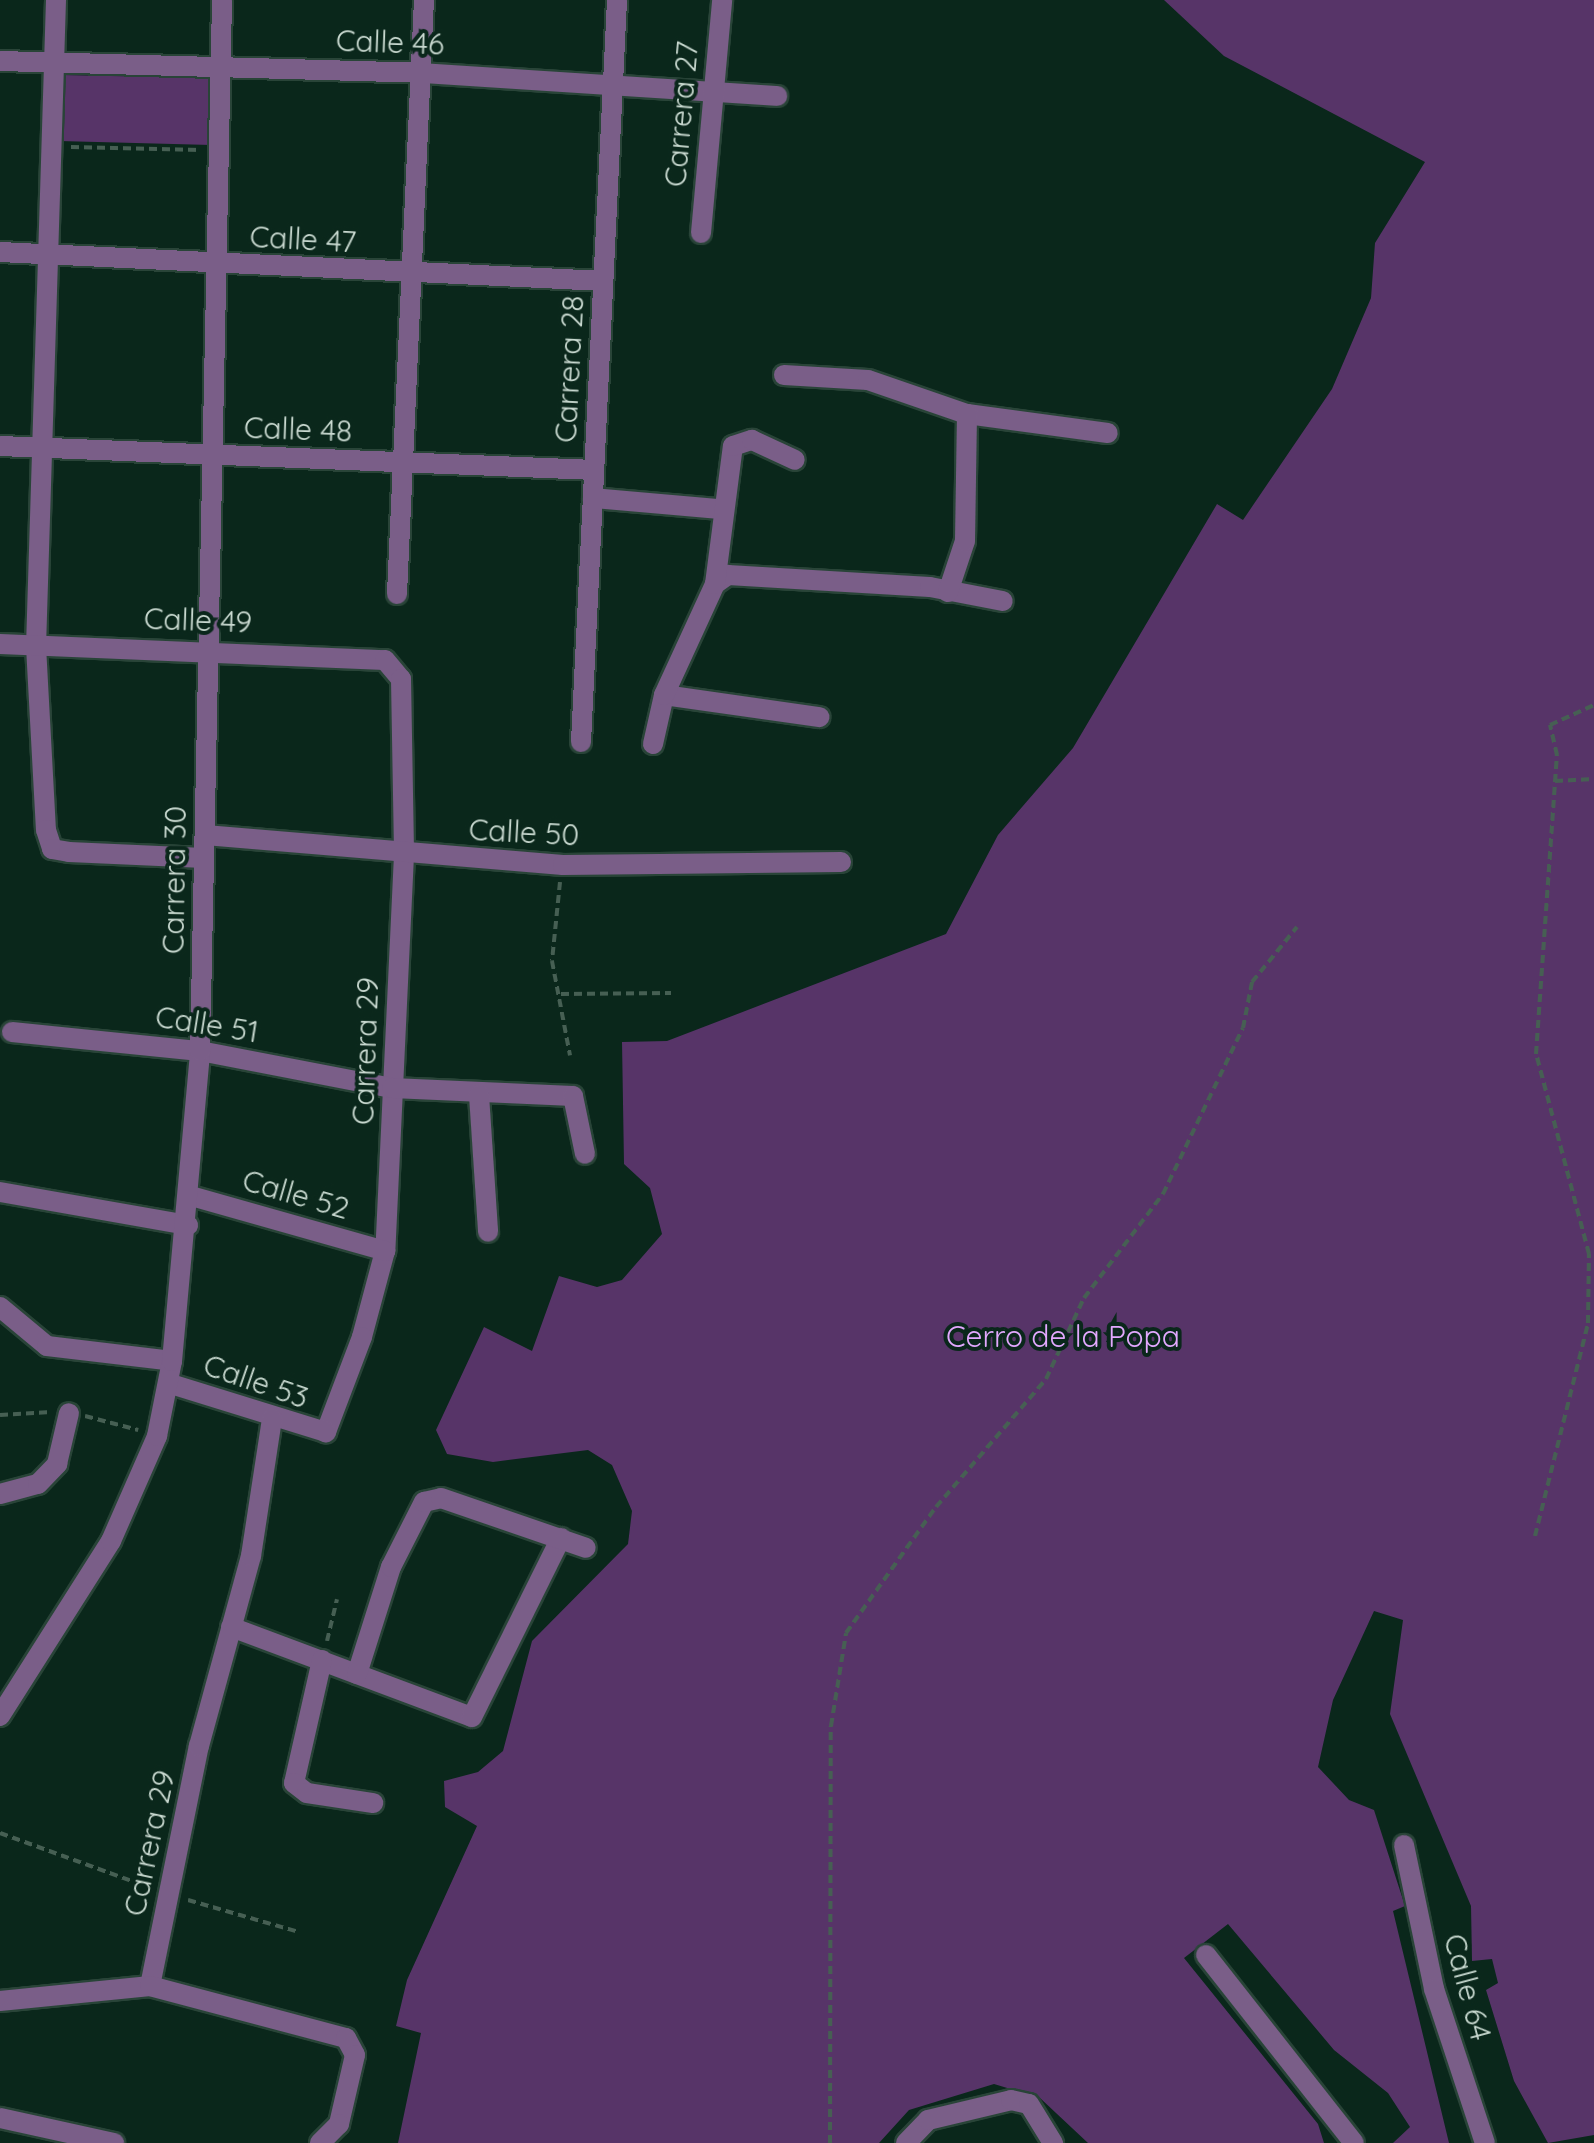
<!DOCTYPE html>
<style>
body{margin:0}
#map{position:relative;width:1594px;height:2143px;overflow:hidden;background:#0a271b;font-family:Quicksand,sans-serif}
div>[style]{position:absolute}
.green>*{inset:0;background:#573468}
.path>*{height:4px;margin-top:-2px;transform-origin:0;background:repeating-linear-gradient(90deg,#465f53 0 8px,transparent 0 13px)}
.roads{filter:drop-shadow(2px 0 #294438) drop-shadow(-2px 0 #294438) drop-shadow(0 2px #294438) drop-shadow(0 -2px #294438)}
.minor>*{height:20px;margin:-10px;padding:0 10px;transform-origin:10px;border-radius:10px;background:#7a5e88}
span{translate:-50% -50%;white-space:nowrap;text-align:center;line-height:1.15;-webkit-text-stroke:8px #0a271b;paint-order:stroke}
.street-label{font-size:30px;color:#cadad1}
.park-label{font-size:30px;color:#e2a8fe}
</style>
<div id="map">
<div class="green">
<i style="clip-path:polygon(1164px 0,1594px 0,1594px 2135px,1548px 2143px,1514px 2081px,1486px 1990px,1498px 1983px,1492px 1959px,1472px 1961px,1471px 1906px,1390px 1714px,1403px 1620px,1374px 1611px,1333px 1700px,1318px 1767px,1349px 1800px,1374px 1810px,1405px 1906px,1393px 1911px,1449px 2143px,1393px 2143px,1410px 2127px,1388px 2093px,1334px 2050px,1228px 1924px,1184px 1958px,1318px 2124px,1324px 2143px,1088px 2143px,1040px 2098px,994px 2084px,909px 2110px,879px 2143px,398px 2143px,421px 2033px,396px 2026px,407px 1980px,477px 1826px,445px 1807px,444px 1781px,478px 1772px,503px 1751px,532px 1641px,628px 1544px,632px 1511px,612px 1465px,588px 1450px,493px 1462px,447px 1454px,436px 1430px,484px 1327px,532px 1351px,559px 1276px,597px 1287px,622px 1280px,662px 1234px,650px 1188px,624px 1164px,622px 1042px,667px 1041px,946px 934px,998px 835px,1073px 748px,1217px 504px,1243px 520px,1332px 389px,1371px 298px,1375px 243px,1425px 162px,1224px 56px)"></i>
<i style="clip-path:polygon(61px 75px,212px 78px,211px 145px,59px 141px)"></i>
</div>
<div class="path">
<i style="left:71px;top:147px;width:130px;rotate:1.3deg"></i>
<i style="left:1555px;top:781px;width:39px;rotate:-3deg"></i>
<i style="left:560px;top:882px;width:79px;rotate:95.8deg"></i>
<i style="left:552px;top:961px;width:96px;rotate:79.2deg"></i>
<i style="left:561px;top:994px;width:110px;rotate:-0.5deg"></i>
<i style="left:0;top:1415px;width:51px;rotate:-3.4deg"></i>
<i style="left:85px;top:1416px;width:55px;rotate:14.8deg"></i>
<i style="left:1535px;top:1536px;width:219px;rotate:-76deg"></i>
<i style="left:1588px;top:1323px;width:69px;rotate:-89.2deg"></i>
<i style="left:1589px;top:1254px;width:207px;rotate:-104.8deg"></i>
<i style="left:1536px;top:1054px;width:300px;rotate:-86deg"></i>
<i style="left:1557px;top:755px;width:31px;rotate:-103deg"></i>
<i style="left:1550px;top:725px;width:48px;rotate:-24.4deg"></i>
<i style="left:327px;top:1641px;width:43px;rotate:-76.6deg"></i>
<i style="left:0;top:1833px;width:161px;rotate:20deg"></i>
<i style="left:188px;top:1900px;width:116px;rotate:16.1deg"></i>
<i style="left:830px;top:2143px;width:417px;rotate:-89.9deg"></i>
<i style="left:831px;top:1726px;width:94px;rotate:-80.8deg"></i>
<i style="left:846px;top:1633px;width:155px;rotate:-54.5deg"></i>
<i style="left:936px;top:1507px;width:169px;rotate:-49.3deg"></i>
<i style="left:1046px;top:1379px;width:89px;rotate:-64.9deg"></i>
<i style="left:1084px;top:1298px;width:131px;rotate:-52.8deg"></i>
<i style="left:1163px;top:1194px;width:184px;rotate:-64.3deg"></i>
<i style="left:1243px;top:1028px;width:47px;rotate:-78.9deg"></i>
<i style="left:1252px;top:982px;width:71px;rotate:-50.7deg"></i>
</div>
<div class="roads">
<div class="minor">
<i style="left:56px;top:0;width:646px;rotate:91.77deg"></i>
<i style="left:36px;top:646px;width:184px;rotate:86.9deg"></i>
<i style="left:46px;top:830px;width:20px;rotate:72deg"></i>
<i style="left:52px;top:849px;width:17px;rotate:10deg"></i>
<i style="left:69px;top:852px;width:135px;rotate:2.5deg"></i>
<i style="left:0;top:61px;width:422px;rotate:1.6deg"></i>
<i style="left:422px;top:73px;width:356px;rotate:3.7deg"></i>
<i style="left:701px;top:233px;width:234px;rotate:-84.8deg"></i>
<i style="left:0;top:252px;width:604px;rotate:2.75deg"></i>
<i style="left:784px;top:375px;width:84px;rotate:3.4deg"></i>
<i style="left:868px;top:380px;width:105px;rotate:19deg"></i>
<i style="left:967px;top:414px;width:142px;rotate:7.7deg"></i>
<i style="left:0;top:446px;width:594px;rotate:2.31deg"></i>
<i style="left:593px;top:498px;width:126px;rotate:5deg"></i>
<i style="left:715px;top:584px;width:16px;rotate:-35deg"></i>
<i style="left:728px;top:575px;width:202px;rotate:3.4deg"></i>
<i style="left:930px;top:587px;width:74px;rotate:10.9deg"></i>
<i style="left:948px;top:592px;width:54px;rotate:-71.6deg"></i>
<i style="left:965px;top:541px;width:127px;rotate:-89.1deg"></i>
<i style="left:397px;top:594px;width:595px;rotate:-87.4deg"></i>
<i style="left:0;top:644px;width:385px;rotate:2.4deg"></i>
<i style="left:385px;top:660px;width:25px;rotate:50deg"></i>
<i style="left:401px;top:679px;width:176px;rotate:89deg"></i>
<i style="left:404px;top:855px;width:396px;rotate:92.7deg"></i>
<i style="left:385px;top:1251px;width:89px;rotate:105deg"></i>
<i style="left:362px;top:1337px;width:102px;rotate:110.8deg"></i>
<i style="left:326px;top:1432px;width:165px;rotate:-162.8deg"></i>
<i style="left:664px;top:695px;width:157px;rotate:8.1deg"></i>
<i style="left:581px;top:742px;width:743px;rotate:-87.22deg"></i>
<i style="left:653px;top:744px;width:50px;rotate:-77.3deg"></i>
<i style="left:664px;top:695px;width:122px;rotate:-65.3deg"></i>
<i style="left:715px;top:584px;width:139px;rotate:-82.6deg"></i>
<i style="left:733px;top:446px;width:20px;rotate:-18deg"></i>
<i style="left:752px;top:440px;width:47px;rotate:24.9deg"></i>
<i style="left:205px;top:835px;width:359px;rotate:4.8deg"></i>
<i style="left:563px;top:865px;width:278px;rotate:-0.6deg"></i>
<i style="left:12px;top:1032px;width:189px;rotate:5.8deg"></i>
<i style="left:200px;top:1051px;width:196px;rotate:10.9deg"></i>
<i style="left:392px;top:1088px;width:181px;rotate:2.5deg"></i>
<i style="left:573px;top:1096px;width:59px;rotate:78.3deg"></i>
<i style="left:479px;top:1095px;width:137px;rotate:86.2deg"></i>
<i style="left:0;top:1192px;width:191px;rotate:10deg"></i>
<i style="left:191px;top:1196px;width:202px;rotate:15.8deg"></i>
<i style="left:0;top:1307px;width:61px;rotate:39.7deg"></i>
<i style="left:47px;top:1346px;width:126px;rotate:6.8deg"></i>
<i style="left:0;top:1494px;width:39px;rotate:-15deg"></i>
<i style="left:38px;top:1484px;width:28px;rotate:-46deg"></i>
<i style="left:57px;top:1464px;width:52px;rotate:-76.8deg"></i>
<i style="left:231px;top:1627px;width:257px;rotate:20.5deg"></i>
<i style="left:472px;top:1717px;width:200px;rotate:-63.6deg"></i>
<i style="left:322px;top:1660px;width:126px;rotate:102.8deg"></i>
<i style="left:294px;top:1783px;width:16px;rotate:38deg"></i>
<i style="left:307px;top:1793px;width:67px;rotate:8.6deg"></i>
<i style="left:357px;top:1674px;width:112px;rotate:-72.4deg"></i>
<i style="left:391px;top:1567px;width:73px;rotate:-63.1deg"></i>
<i style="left:424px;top:1502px;width:17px;rotate:-13deg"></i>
<i style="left:441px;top:1498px;width:153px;rotate:19deg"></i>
<i style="left:0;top:1716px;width:207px;rotate:-57.6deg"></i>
<i style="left:111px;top:1541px;width:115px;rotate:-66.3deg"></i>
<i style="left:157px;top:1436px;width:76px;rotate:-78.7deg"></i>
<i style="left:172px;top:1361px;width:311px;rotate:-84.8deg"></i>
<i style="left:200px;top:1051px;width:1051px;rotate:-88.8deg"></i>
<i style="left:1404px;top:1845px;width:147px;rotate:78.2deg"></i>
<i style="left:1434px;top:1989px;width:162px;rotate:71.7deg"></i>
<i style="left:1206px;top:1955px;width:239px;rotate:51.8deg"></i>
<i style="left:150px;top:1986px;width:245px;rotate:-78.5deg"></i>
<i style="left:199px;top:1746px;width:197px;rotate:-74.7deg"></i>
<i style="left:251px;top:1556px;width:139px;rotate:-81.3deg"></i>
<i style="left:0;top:2001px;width:151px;rotate:-5.7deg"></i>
<i style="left:150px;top:1986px;width:203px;rotate:14.9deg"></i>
<i style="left:346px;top:2038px;width:19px;rotate:62deg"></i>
<i style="left:355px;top:2055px;width:71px;rotate:103.1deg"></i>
<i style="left:339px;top:2124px;width:27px;rotate:135deg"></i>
<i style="left:0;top:2118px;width:117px;rotate:12.4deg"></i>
<i style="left:906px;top:2143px;width:32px;rotate:-46deg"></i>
<i style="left:928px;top:2120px;width:85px;rotate:-13.5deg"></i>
<i style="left:1011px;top:2100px;width:18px;rotate:13deg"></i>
<i style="left:1029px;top:2104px;width:46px;rotate:58.4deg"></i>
</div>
</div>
<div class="street-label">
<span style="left:390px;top:42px;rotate:2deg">Calle 46</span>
<span style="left:681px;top:114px;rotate:-85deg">Carrera 27</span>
<span style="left:303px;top:239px;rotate:3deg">Calle 47</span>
<span style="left:569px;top:369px;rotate:-87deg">Carrera 28</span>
<span style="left:298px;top:429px;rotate:2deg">Calle 48</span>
<span style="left:198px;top:620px;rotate:2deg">Calle 49</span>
<span style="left:524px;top:832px;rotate:3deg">Calle 50</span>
<span style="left:174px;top:880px;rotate:-89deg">Carrera 30</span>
<span style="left:207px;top:1024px;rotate:9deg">Calle 51</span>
<span style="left:365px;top:1051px;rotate:-88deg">Carrera 29</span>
<span style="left:296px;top:1194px;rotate:16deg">Calle 52</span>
<span style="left:256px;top:1381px;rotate:19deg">Calle 53</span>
<span style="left:149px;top:1843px;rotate:-78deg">Carrera 29</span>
<span style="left:1468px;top:1987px;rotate:75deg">Calle 64</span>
</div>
<div class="park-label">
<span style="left:1063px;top:1336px">Cerro de la Popa</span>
</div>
</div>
